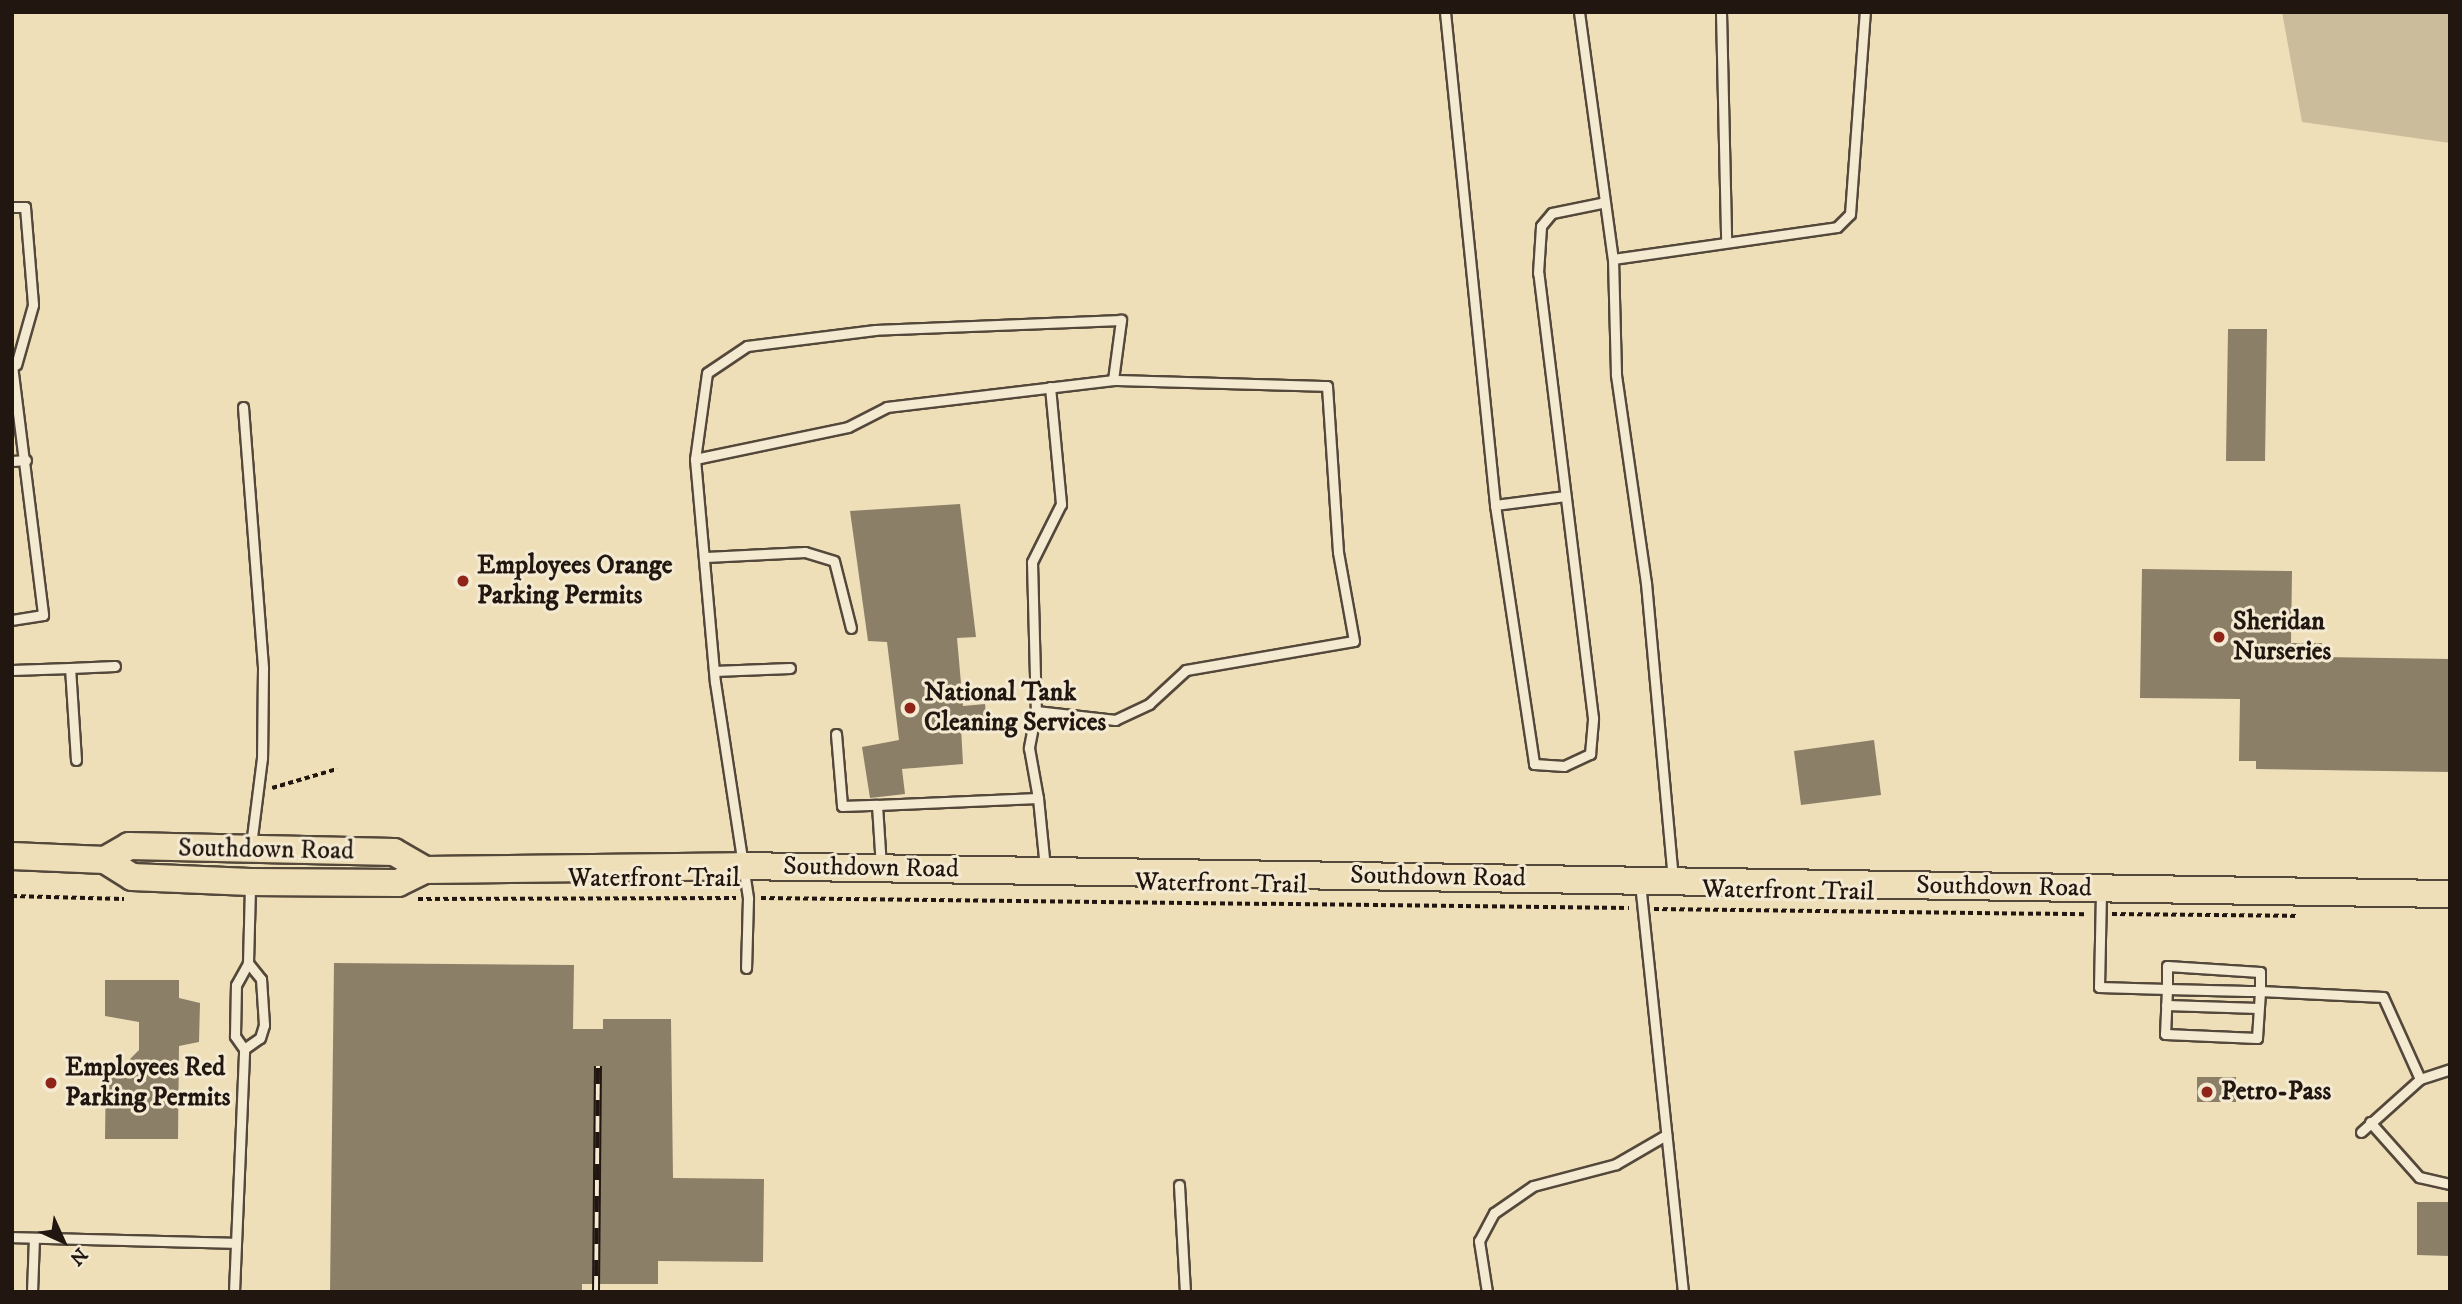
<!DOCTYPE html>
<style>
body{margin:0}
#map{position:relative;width:2462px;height:1304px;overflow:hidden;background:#eedfb9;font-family:"IM FELL DW Pica",serif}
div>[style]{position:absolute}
.green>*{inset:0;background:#cbbd9c}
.building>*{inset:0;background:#8c7f68}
.path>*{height:3.5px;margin-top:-1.75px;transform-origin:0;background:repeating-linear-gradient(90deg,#211610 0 5px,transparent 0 8.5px)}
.roads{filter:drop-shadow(2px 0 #54483a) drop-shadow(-2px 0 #54483a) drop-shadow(0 2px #54483a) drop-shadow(0 -2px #54483a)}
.lane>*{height:9px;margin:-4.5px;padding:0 4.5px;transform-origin:4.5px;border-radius:4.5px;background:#f4ead2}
.primary>*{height:26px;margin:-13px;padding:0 13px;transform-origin:13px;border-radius:13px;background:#eedfb9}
.rail>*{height:8px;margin-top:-4px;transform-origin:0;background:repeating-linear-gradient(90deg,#f4ead2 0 16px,#211610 0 32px);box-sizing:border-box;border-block:2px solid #211610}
.dots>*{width:19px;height:19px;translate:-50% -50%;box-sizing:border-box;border:4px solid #f4ead2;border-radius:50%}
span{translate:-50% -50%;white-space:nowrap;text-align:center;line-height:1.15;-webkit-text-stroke:6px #f4ead2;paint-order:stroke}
.poi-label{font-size:26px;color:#211610;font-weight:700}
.left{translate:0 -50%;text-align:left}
.street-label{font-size:26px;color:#211610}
.frame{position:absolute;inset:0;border:14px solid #211610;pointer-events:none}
.north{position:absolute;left:28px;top:1206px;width:70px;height:70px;-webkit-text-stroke:5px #f4ead2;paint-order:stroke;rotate:135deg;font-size:19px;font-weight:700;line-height:28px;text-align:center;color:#211610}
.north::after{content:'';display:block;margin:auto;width:24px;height:32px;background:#211610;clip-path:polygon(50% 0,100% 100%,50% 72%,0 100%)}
</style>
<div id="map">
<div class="green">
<i style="clip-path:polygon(2282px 12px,2450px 12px,2450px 143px,2302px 122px)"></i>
</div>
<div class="building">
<i style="clip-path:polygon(2228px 329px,2267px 329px,2265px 461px,2226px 461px)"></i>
<i style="clip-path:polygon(960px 504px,976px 637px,957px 638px,963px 706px,985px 704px,987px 724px,961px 727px,963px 764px,902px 769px,905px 794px,870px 798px,862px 747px,899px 740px,887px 642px,868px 641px,850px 511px)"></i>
<i style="clip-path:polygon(2142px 569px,2292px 571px,2291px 643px,2322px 643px,2322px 657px,2450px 659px,2450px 772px,2256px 769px,2256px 761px,2239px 761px,2240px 699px,2140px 698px)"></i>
<i style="clip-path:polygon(1874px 740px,1881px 795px,1801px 805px,1794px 751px)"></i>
<i style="clip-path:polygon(334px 963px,574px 965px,573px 1029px,603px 1029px,603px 1019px,671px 1019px,673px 1178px,764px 1179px,763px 1262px,658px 1261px,658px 1284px,582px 1284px,582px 1292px,330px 1292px)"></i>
<i style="clip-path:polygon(105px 980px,179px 980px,179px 998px,200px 1003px,199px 1042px,179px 1046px,178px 1139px,105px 1139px,106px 1066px,123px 1066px,139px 1050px,139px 1022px,105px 1016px)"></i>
<i style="clip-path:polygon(2197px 1077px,2236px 1077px,2236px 1102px,2197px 1102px)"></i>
<i style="clip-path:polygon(2417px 1202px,2450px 1202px,2450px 1256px,2417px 1255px)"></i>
</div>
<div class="path">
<i style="left:272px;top:788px;width:68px;rotate:-16.3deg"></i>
<i style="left:12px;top:896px;width:112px;rotate:1.5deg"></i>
<i style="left:761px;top:898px;width:868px;rotate:0.66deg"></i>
<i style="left:418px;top:899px;width:318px;rotate:-0.2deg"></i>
<i style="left:1654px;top:909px;width:433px;rotate:0.7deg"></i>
<i style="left:2112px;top:914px;width:185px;rotate:0.6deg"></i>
</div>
<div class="roads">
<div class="lane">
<i style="left:1445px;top:12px;width:496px;rotate:84.2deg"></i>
<i style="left:1495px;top:505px;width:262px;rotate:81.4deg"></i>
<i style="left:1534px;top:764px;width:30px;rotate:4deg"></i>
<i style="left:1564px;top:766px;width:29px;rotate:-25deg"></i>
<i style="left:1590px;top:754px;width:36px;rotate:-85deg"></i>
<i style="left:1593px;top:718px;width:448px;rotate:-97deg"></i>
<i style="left:1538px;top:273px;width:47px;rotate:-86.3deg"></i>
<i style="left:1541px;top:226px;width:17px;rotate:-50deg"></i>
<i style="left:1552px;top:213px;width:50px;rotate:-11.5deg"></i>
<i style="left:1579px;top:12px;width:249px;rotate:82.2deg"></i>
<i style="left:1613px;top:259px;width:116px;rotate:88.5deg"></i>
<i style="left:1616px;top:375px;width:210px;rotate:81.8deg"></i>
<i style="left:1646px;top:583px;width:297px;rotate:84.8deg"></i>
<i style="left:1721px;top:12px;width:229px;rotate:88.7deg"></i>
<i style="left:12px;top:207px;width:13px"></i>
<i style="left:25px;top:207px;width:98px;rotate:85.3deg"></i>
<i style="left:33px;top:305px;width:62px;rotate:105.8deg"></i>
<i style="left:1613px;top:259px;width:226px;rotate:-8.1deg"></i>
<i style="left:1837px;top:227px;width:18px;rotate:-45deg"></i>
<i style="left:1850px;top:214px;width:203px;rotate:-85.8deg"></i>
<i style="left:12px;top:365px;width:252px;rotate:82.9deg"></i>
<i style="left:43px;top:615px;width:31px;rotate:171deg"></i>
<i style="left:1050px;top:387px;width:118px;rotate:84.6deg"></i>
<i style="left:1061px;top:504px;width:65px;rotate:116.6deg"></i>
<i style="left:1032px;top:562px;width:149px;rotate:88.5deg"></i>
<i style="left:1036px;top:711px;width:80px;rotate:6.5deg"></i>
<i style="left:1115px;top:720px;width:38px;rotate:-25deg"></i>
<i style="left:1149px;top:704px;width:50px;rotate:-42.6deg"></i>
<i style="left:1186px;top:670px;width:170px;rotate:-9.8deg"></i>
<i style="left:1354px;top:641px;width:90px;rotate:-100.2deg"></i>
<i style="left:1338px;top:552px;width:166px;rotate:-93.8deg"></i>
<i style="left:1327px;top:386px;width:215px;rotate:-178.4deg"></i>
<i style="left:243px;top:407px;width:262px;rotate:85.6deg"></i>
<i style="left:263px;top:668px;width:90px;rotate:90.6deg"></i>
<i style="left:262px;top:758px;width:88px;rotate:97.2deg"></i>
<i style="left:695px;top:459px;width:156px;rotate:-11.8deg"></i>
<i style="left:848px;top:427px;width:44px;rotate:-27.1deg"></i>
<i style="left:887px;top:407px;width:228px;rotate:-6.8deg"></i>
<i style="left:1113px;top:380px;width:61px;rotate:-82.4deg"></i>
<i style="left:1121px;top:320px;width:246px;rotate:177.7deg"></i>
<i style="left:875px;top:330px;width:129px;rotate:172.9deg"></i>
<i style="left:747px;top:346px;width:48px;rotate:146deg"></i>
<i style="left:707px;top:373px;width:87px;rotate:97.9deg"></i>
<i style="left:695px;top:459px;width:224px;rotate:84.9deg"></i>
<i style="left:715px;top:682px;width:219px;rotate:81.3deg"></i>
<i style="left:748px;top:898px;width:70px;rotate:91.6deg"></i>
<i style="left:12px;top:461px;width:14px;rotate:-4deg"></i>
<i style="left:1495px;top:505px;width:71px;rotate:-7.3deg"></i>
<i style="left:706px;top:557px;width:99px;rotate:-2.9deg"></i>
<i style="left:805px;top:552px;width:30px;rotate:17deg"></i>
<i style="left:834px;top:561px;width:69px;rotate:75.8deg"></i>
<i style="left:12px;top:670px;width:58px;rotate:-2deg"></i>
<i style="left:714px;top:671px;width:76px;rotate:-2.3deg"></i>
<i style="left:1036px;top:711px;width:38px;rotate:101deg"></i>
<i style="left:1029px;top:748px;width:51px;rotate:79.8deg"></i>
<i style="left:836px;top:734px;width:72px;rotate:85.2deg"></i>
<i style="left:842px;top:806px;width:35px;rotate:-2deg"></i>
<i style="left:76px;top:760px;width:92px;rotate:-93.7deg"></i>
<i style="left:70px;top:668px;width:45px;rotate:-2.5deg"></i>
<i style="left:881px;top:867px;width:62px;rotate:-93.7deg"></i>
<i style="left:877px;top:805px;width:161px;rotate:-2.5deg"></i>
<i style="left:1038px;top:798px;width:70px;rotate:84.3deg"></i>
<i style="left:1640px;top:883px;width:411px;rotate:84deg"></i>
<i style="left:2101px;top:892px;width:95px;rotate:91.2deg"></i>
<i style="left:2099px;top:987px;width:68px;rotate:1.7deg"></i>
<i style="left:2167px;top:989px;width:81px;rotate:1.4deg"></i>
<i style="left:2248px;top:991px;width:12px"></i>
<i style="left:2260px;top:991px;width:19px;rotate:-90deg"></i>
<i style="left:2260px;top:972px;width:93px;rotate:-176.3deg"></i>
<i style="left:2167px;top:966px;width:23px;rotate:90deg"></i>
<i style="left:2167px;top:989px;width:45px;rotate:92.5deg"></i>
<i style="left:2165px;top:1034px;width:92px;rotate:2.5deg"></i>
<i style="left:2257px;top:1038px;width:47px;rotate:-86.3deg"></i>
<i style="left:2260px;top:991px;width:123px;rotate:2.8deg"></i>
<i style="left:2383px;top:997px;width:90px;rotate:65.7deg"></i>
<i style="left:2166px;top:1005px;width:92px;rotate:1.9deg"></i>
<i style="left:244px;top:1049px;width:19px;rotate:-35deg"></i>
<i style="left:260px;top:1038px;width:14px;rotate:-73deg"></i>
<i style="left:264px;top:1025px;width:46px;rotate:-93.7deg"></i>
<i style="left:261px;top:979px;width:21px;rotate:-129deg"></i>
<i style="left:2370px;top:1122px;width:74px;rotate:48.3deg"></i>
<i style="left:2419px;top:1177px;width:32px;rotate:13deg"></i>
<i style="left:2361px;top:1132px;width:79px;rotate:-41.9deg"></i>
<i style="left:2420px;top:1079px;width:32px;rotate:-18deg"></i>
<i style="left:1179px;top:1185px;width:107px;rotate:86.8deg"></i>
<i style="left:12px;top:1237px;width:224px;rotate:1.5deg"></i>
<i style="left:32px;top:1292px;width:54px;rotate:-87.9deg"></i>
<i style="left:234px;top:1292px;width:243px;rotate:-87.6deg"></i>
<i style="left:244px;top:1049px;width:16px;rotate:-125deg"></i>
<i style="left:235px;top:1036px;width:51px;rotate:-88.9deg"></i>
<i style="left:236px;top:985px;width:25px;rotate:-61deg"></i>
<i style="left:248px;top:963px;width:78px;rotate:-88.5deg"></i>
<i style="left:1487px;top:1292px;width:52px;rotate:-98.9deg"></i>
<i style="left:1479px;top:1241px;width:32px;rotate:-62deg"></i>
<i style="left:1494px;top:1213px;width:47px;rotate:-34.7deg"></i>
<i style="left:1533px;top:1186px;width:86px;rotate:-14.8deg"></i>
<i style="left:1616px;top:1164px;width:58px;rotate:-30.1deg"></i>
</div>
<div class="primary">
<i style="left:12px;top:856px;width:93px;rotate:2.5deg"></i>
<i style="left:105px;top:860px;width:32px;rotate:32deg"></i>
<i style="left:132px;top:877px;width:118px;rotate:2.4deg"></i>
<i style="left:250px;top:882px;width:148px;rotate:0.4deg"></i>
<i style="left:398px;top:883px;width:30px;rotate:-26deg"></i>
<i style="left:425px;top:870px;width:315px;rotate:-0.7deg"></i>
<i style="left:740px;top:866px;width:1710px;rotate:0.94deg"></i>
<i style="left:105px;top:860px;width:28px;rotate:-30deg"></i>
<i style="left:129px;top:846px;width:265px;rotate:1.3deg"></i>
<i style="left:394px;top:852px;width:36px;rotate:30deg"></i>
</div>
</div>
<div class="rail">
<i style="left:596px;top:1292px;width:226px;rotate:-89.5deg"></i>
</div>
<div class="dots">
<i style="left:463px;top:581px;background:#8f2418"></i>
<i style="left:2219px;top:637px;background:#8f2418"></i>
<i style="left:910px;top:708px;background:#8f2418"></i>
<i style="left:51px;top:1083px;background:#8f2418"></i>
<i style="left:2207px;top:1092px;background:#8f2418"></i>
</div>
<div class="poi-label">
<span class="left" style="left:477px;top:581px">Employees Orange<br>Parking Permits</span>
<span class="left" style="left:2233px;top:637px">Sheridan<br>Nurseries</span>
<span class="left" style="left:924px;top:708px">National Tank<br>Cleaning Services</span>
<span class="left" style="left:65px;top:1083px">Employees Red<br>Parking Permits</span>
<span class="left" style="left:2221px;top:1092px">Petro-Pass</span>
</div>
<div class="street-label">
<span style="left:266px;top:850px;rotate:1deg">Southdown Road</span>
<span style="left:871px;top:868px;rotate:1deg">Southdown Road</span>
<span style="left:1438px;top:877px;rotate:1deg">Southdown Road</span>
<span style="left:654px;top:879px">Waterfront Trail</span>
<span style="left:1221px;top:884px;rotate:1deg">Waterfront Trail</span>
<span style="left:2004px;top:887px;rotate:1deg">Southdown Road</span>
<span style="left:1788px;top:891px;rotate:1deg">Waterfront Trail</span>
</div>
<div class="frame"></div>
<div class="north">N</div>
</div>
